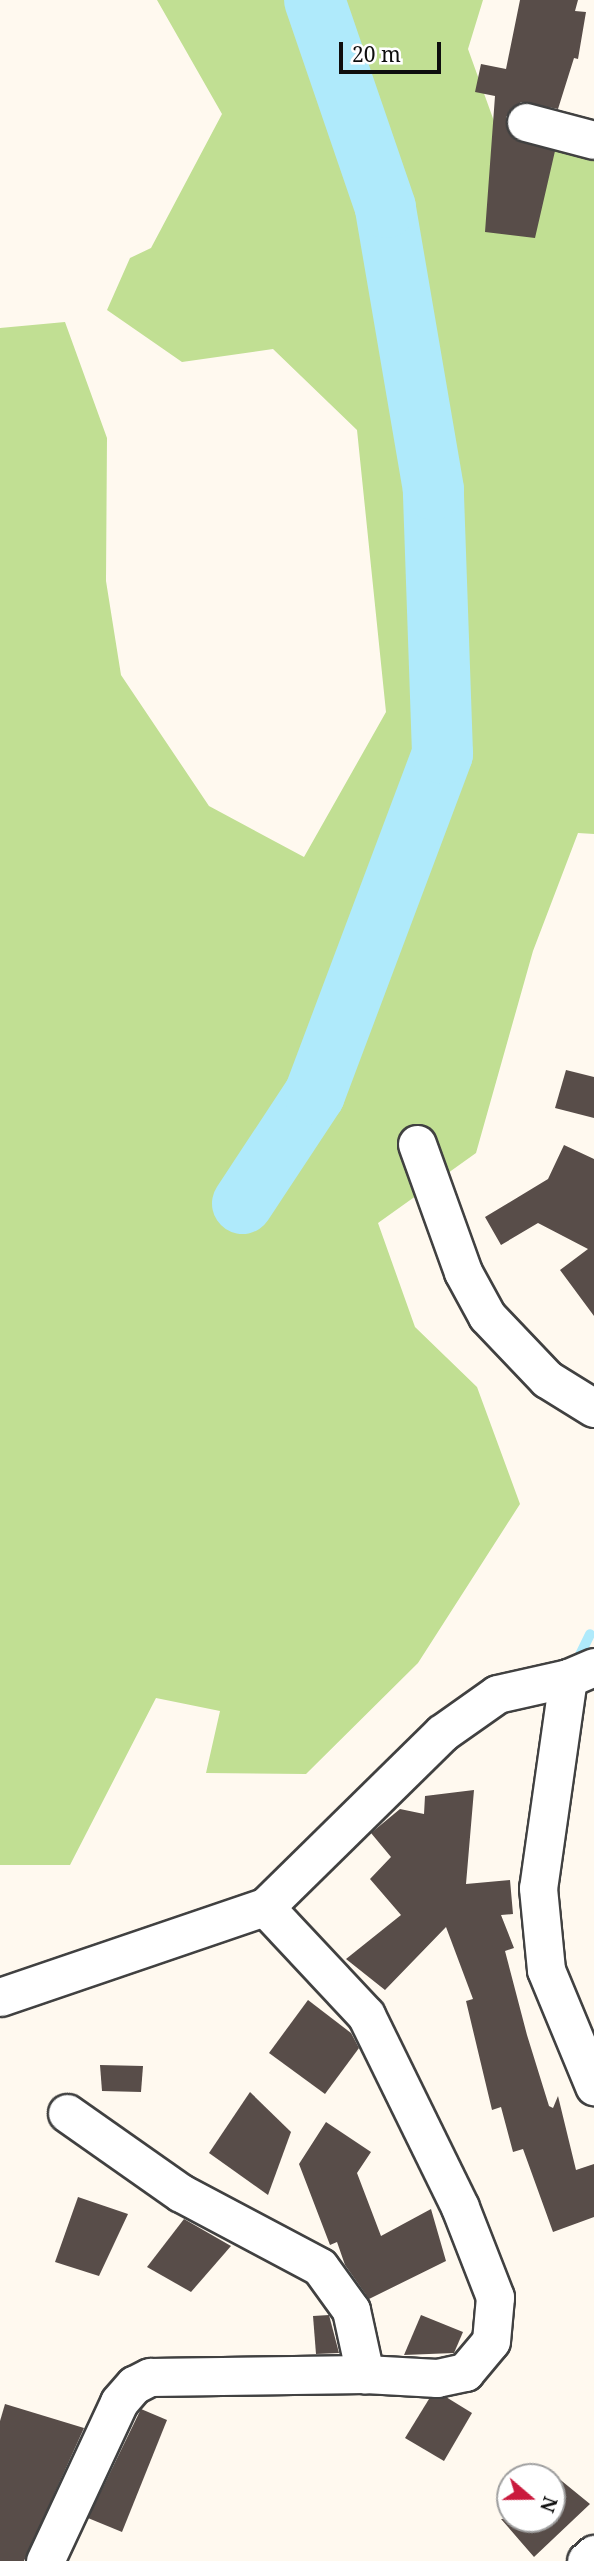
<!DOCTYPE html>
<style>
body{margin:0}
#map{position:relative;width:594px;height:2561px;overflow:hidden;background:#fff9ef;font-family:"Noto Serif",serif}
div>[style]{position:absolute}
.forest>*{inset:0;background:#c1df93}
.stream>*{height:10px;margin:-5px;padding:0 5px;transform-origin:5px;border-radius:5px;background:#afeafb}
.river>*{height:61px;margin:-30.5px;padding:0 30.5px;transform-origin:30.5px;border-radius:30.5px;background:#afeafb}
.building>*{inset:0;background:#584d49}
.roads{filter:drop-shadow(2px 0 #414141) drop-shadow(-2px 0 #414141) drop-shadow(0 2px #414141) drop-shadow(0 -2px #414141)}
.street>*{height:37px;margin:-18.5px;padding:0 18.5px;transform-origin:18.5px;border-radius:18.5px;background:#fff}
span{translate:-50% -50%;white-space:nowrap;text-align:center;line-height:1.15;-webkit-text-stroke:7px #fff;paint-order:stroke}
.north{position:absolute;left:496px;top:2463px;width:70px;height:70px;box-sizing:border-box;background:#fff;border:2px solid #9f9f9f;border-radius:50%;rotate:110deg;font-size:19px;font-weight:700;line-height:28px;text-align:center;color:#0e0e0e}
.north::after{content:'';display:block;margin:auto;width:24px;height:32px;background:#ca1a3d;clip-path:polygon(50% 0,100% 100%,50% 72%,0 100%)}
.scale{position:absolute;left:339px;top:42px;width:102px;height:32px;box-sizing:border-box;border:4px solid #0e0e0e;border-top:0;padding-left:9px;font-size:21px;line-height:24px;white-space:nowrap;color:#0e0e0e;-webkit-text-stroke:5px #fff;paint-order:stroke}
</style>
<div id="map">
<div class="forest">
<i style="clip-path:polygon(157px 0,483px 0,468px 49px,495px 124px,586px 131px,594px 124px,594px 834px,578px 833px,533px 951px,476px 1153px,378px 1223px,415px 1327px,477px 1387px,520px 1504px,418px 1663px,306px 1774px,206px 1773px,220px 1711px,156px 1698px,70px 1865px,0 1865px,0 328px,65px 322px,107px 438px,106px 581px,121px 675px,209px 806px,304px 857px,386px 712px,357px 430px,273px 349px,182px 362px,107px 310px,130px 258px,151px 248px,222px 114px)"></i>
</div>
<div class="stream">
<i style="left:576px;top:1663px;width:32px;rotate:-64deg"></i>
</div>
<div class="river">
<i style="left:242px;top:1203px;width:131px;rotate:-56.6deg"></i>
<i style="left:314px;top:1094px;width:364px;rotate:-69.4deg"></i>
<i style="left:442px;top:753px;width:264px;rotate:-92deg"></i>
<i style="left:433px;top:489px;width:286px;rotate:-99.7deg"></i>
<i style="left:385px;top:207px;width:219px;rotate:-108.9deg"></i>
</div>
<div class="building">
<i style="clip-path:polygon(520px 0,578px 0,575px 11px,586px 12px,578px 59px,574px 58px,558px 109px,521px 102px,506px 117px,512px 137px,555px 151px,535px 238px,485px 232px,495px 96px,475px 92px,481px 64px,506px 69px)"></i>
<i style="clip-path:polygon(566px 1070px,594px 1077px,594px 1118px,555px 1108px)"></i>
<i style="clip-path:polygon(564px 1145px,594px 1159px,594px 1316px,560px 1270px,588px 1249px,538px 1223px,501px 1245px,485px 1217px,548px 1179px)"></i>
<i style="clip-path:polygon(474px 1790px,466px 1884px,510px 1880px,513px 1914px,501px 1915px,514px 1948px,505px 1951px,527px 2035px,549px 2106px,553px 2108px,558px 2096px,576px 2170px,594px 2164px,594px 2217px,553px 2232px,523px 2149px,513px 2152px,501px 2107px,492px 2110px,466px 2001px,473px 1999px,446px 1927px,385px 1990px,346px 1959px,401px 1915px,370px 1879px,391px 1857px,371px 1833px,400px 1809px,424px 1814px,425px 1796px)"></i>
<i style="clip-path:polygon(308px 2000px,351px 2033px,359px 2048px,325px 2094px,269px 2053px)"></i>
<i style="clip-path:polygon(100px 2065px,143px 2066px,141px 2092px,102px 2091px)"></i>
<i style="clip-path:polygon(250px 2092px,291px 2132px,268px 2195px,209px 2153px)"></i>
<i style="clip-path:polygon(326px 2122px,371px 2152px,357px 2173px,381px 2236px,431px 2209px,446px 2261px,369px 2299px,345px 2265px,337px 2242px,330px 2245px,299px 2164px)"></i>
<i style="clip-path:polygon(78px 2197px,128px 2214px,99px 2276px,55px 2262px)"></i>
<i style="clip-path:polygon(184px 2219px,231px 2246px,191px 2292px,147px 2267px)"></i>
<i style="clip-path:polygon(329px 2315px,339px 2353px,316px 2354px,313px 2316px)"></i>
<i style="clip-path:polygon(421px 2315px,463px 2332px,454px 2353px,404px 2355px)"></i>
<i style="clip-path:polygon(446px 2397px,472px 2413px,444px 2461px,405px 2438px,429px 2399px)"></i>
<i style="clip-path:polygon(5px 2404px,84px 2428px,24px 2561px,0 2561px,0 2421px)"></i>
<i style="clip-path:polygon(141px 2409px,167px 2420px,122px 2532px,88px 2518px)"></i>
<i style="clip-path:polygon(552px 2473px,590px 2504px,534px 2557px,501px 2519px,552px 2519px)"></i>
</div>
<div class="roads">
<div class="street">
<i style="left:526px;top:122px;width:70px;rotate:14.8deg"></i>
<i style="left:417px;top:1144px;width:136px;rotate:70.2deg"></i>
<i style="left:463px;top:1272px;width:50px;rotate:61.4deg"></i>
<i style="left:487px;top:1316px;width:87px;rotate:46.4deg"></i>
<i style="left:547px;top:1379px;width:55px;rotate:31.7deg"></i>
<i style="left:594px;top:1667px;width:28px;rotate:157deg"></i>
<i style="left:568px;top:1678px;width:212px;rotate:98.1deg"></i>
<i style="left:538px;top:1888px;width:82px;rotate:84.4deg"></i>
<i style="left:546px;top:1970px;width:126px;rotate:67.5deg"></i>
<i style="left:0;top:1997px;width:280px;rotate:-18.8deg"></i>
<i style="left:265px;top:1907px;width:248px;rotate:-44.5deg"></i>
<i style="left:442px;top:1733px;width:67px;rotate:-35.3deg"></i>
<i style="left:497px;top:1694px;width:73px;rotate:-12.7deg"></i>
<i style="left:67px;top:2113px;width:139px;rotate:35.1deg"></i>
<i style="left:181px;top:2193px;width:157px;rotate:28deg"></i>
<i style="left:320px;top:2267px;width:53px;rotate:54.2deg"></i>
<i style="left:351px;top:2310px;width:66px;rotate:77.7deg"></i>
<i style="left:45px;top:2561px;width:175px;rotate:-65deg"></i>
<i style="left:119px;top:2402px;width:23px;rotate:-49deg"></i>
<i style="left:134px;top:2385px;width:18px;rotate:-27deg"></i>
<i style="left:150px;top:2377px;width:215px;rotate:-0.8deg"></i>
<i style="left:365px;top:2374px;width:72px;rotate:3.2deg"></i>
<i style="left:437px;top:2378px;width:29px;rotate:-12deg"></i>
<i style="left:465px;top:2372px;width:40px;rotate:-50deg"></i>
<i style="left:491px;top:2341px;width:44px;rotate:-84.8deg"></i>
<i style="left:495px;top:2297px;width:97px;rotate:-111.3deg"></i>
<i style="left:460px;top:2207px;width:214px;rotate:-116.1deg"></i>
<i style="left:366px;top:2015px;width:148px;rotate:-133.1deg"></i>
<i style="left:586px;top:2561px;width:11px;rotate:-41deg"></i>
</div>
</div>
<div class="north">N</div>
<div class="scale">20 m</div>
</div>
